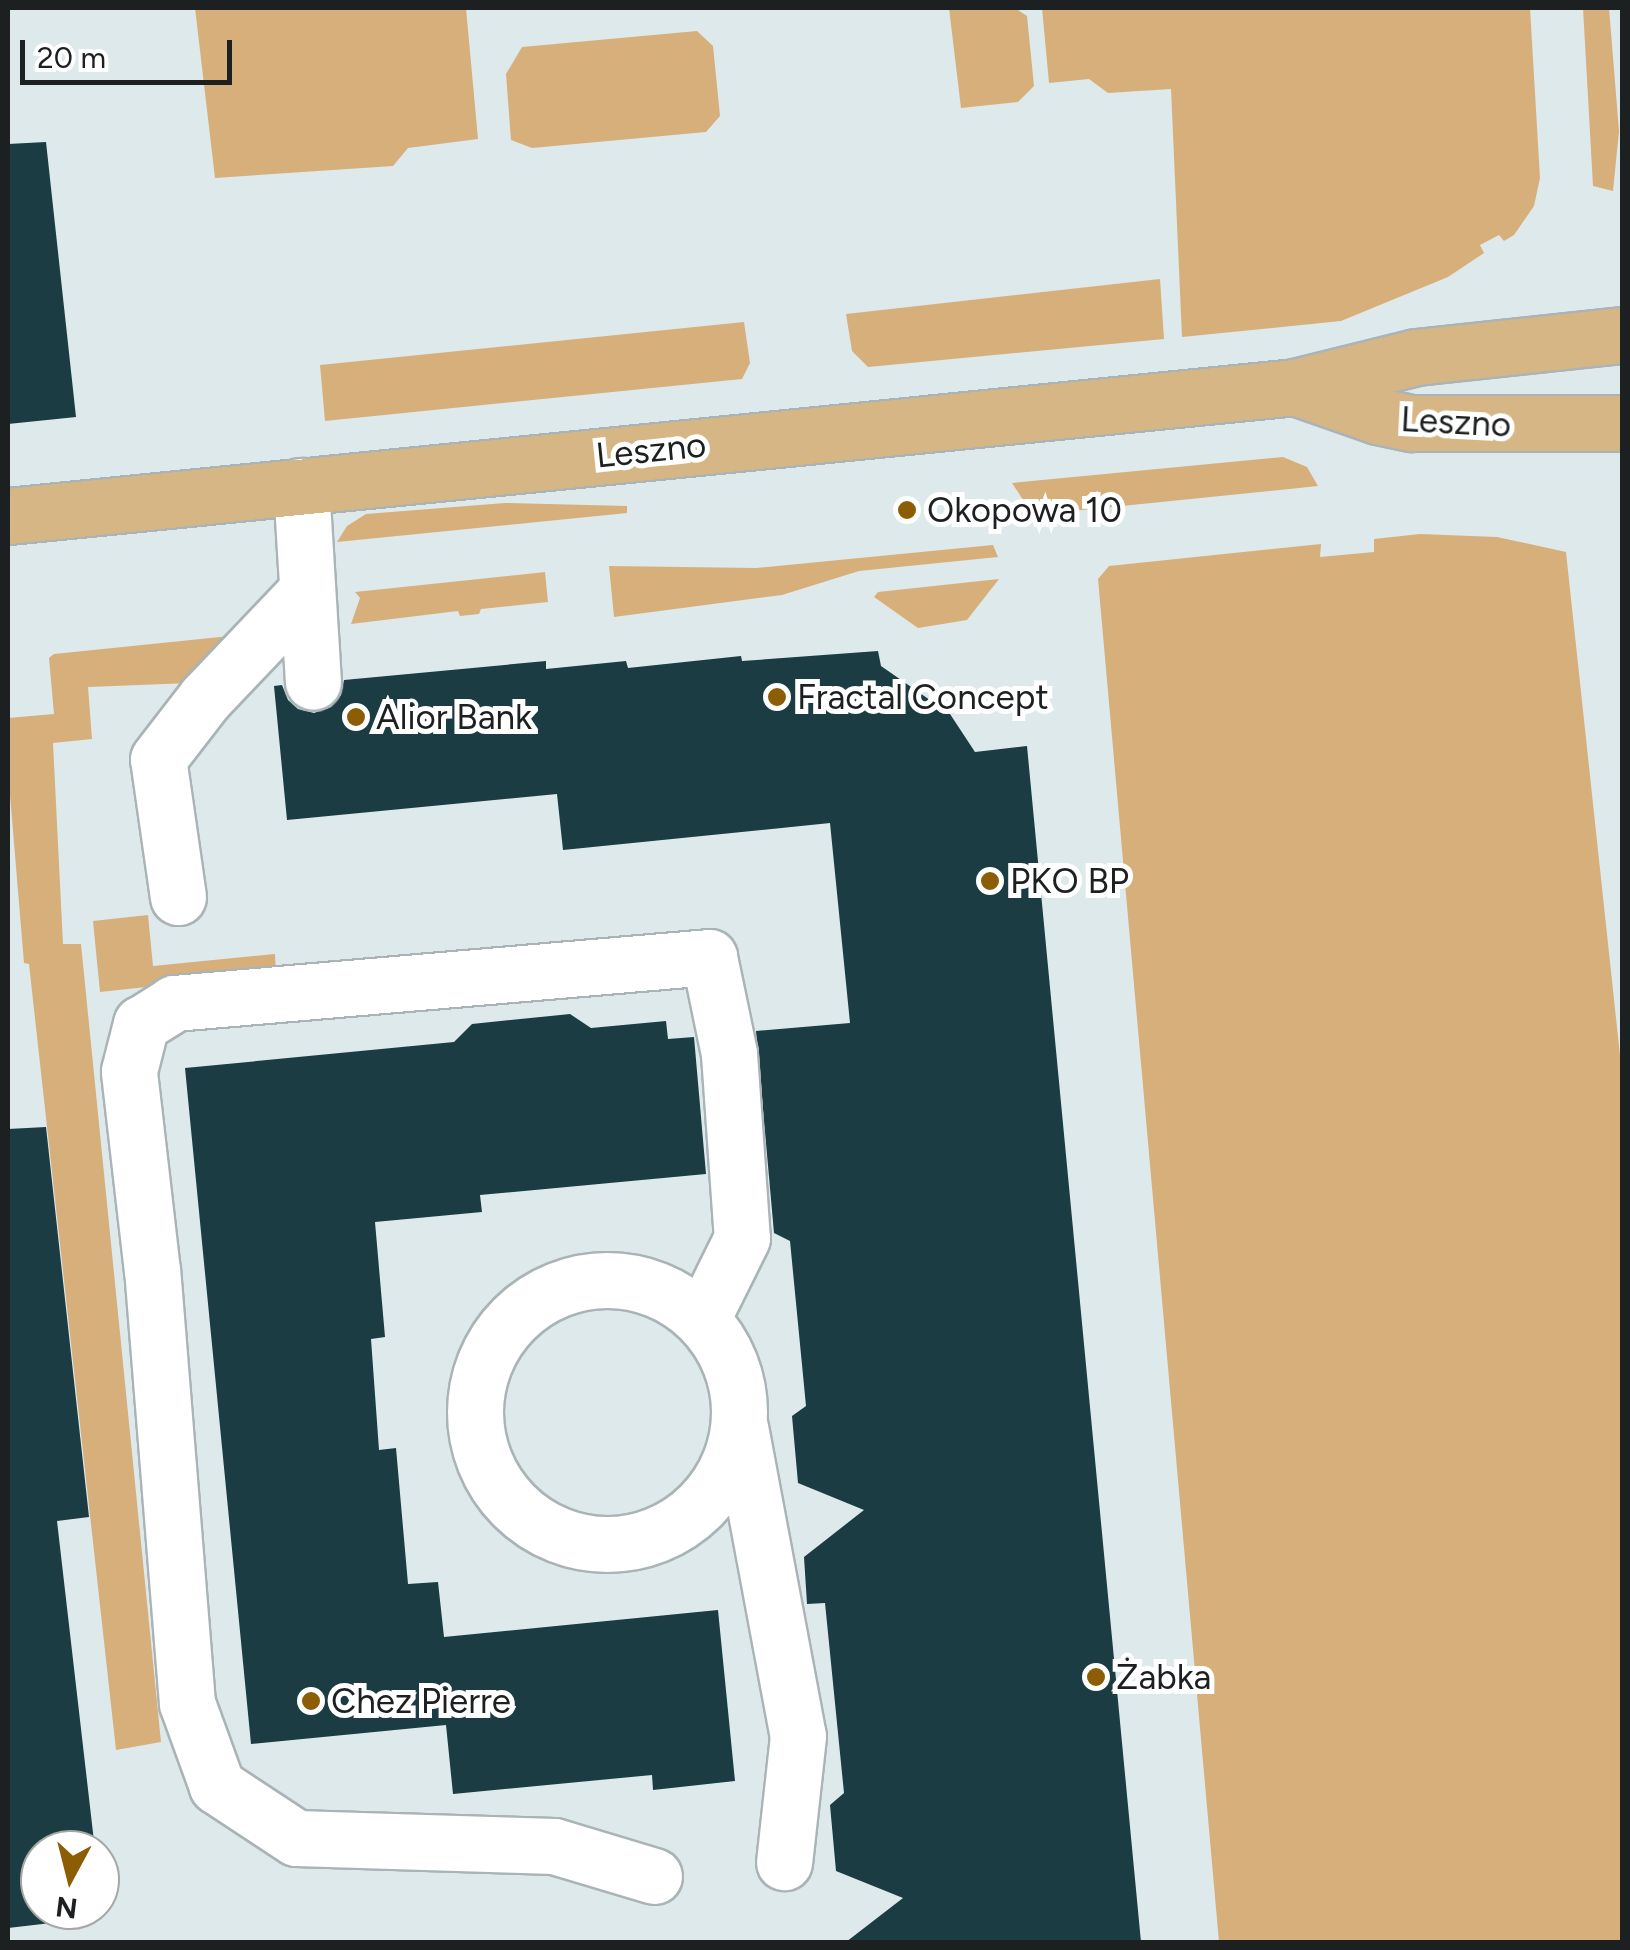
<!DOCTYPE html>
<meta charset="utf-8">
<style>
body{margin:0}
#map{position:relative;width:1630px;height:1950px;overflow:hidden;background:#dee9eb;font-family:Figtree,sans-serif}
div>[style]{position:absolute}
.green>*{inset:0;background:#d7af7b}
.building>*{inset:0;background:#1a3c42}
.roads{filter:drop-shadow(2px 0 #aab4b7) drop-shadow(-2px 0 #aab4b7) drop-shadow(0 2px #aab4b7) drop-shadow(0 -2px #aab4b7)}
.minor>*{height:55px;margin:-27.5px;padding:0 27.5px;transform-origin:27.5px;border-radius:27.5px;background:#fff}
.minor>.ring{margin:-27.5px;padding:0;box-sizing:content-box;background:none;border:55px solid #fff;border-radius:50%}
.major>*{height:55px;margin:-27.5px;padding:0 27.5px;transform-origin:27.5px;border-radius:27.5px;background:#d7b686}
.dots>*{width:28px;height:28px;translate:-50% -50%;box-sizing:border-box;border:5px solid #fff;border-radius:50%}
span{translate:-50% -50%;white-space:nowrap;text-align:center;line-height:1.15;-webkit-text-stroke:10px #fff;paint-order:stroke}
.street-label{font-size:35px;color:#1d2021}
.poi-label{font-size:35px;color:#1d2021}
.left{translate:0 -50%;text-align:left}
.frame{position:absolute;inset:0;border:10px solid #1d2021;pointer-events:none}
.north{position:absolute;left:20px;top:1830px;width:100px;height:100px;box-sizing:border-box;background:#fff;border:2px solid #a5a6a6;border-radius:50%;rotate:187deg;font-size:28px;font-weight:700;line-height:40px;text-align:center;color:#1d2021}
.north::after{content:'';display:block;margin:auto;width:35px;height:45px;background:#8d5d06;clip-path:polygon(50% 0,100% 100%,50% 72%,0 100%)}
.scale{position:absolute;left:20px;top:40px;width:212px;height:45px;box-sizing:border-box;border:5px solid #1d2021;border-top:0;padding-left:12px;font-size:30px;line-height:35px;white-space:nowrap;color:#1d2021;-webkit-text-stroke:8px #fff;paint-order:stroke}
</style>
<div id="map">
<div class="green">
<i style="clip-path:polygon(195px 8px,466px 8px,478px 139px,408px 148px,393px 166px,215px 178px)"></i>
<i style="clip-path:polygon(949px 8px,1015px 8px,1027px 16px,1034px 86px,1018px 102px,961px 108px)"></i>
<i style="clip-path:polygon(1042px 8px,1530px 8px,1540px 178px,1534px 206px,1514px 235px,1504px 241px,1499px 235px,1480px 245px,1484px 253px,1448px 277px,1341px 321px,1182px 337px,1171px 89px,1108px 93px,1089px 79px,1049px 83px)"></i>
<i style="clip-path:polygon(1583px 8px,1609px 8px,1619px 131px,1613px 191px,1593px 186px)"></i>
<i style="clip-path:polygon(697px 31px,713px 46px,720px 116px,706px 132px,532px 148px,511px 140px,506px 74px,522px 47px)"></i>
<i style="clip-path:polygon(1160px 279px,1164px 339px,868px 367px,852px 351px,846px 314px)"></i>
<i style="clip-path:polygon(744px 322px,750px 363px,742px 379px,325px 421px,320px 365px)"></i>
<i style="clip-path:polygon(1283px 457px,1307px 467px,1318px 486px,1033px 515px,1012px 483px)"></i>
<i style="clip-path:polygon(505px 503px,627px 506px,627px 513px,337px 542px,347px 526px,366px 514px)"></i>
<i style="clip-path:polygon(1420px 534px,1497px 537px,1566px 552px,1622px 1074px,1622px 1942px,1219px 1942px,1098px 579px,1109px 566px,1321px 544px,1320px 557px,1374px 552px,1374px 539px)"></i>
<i style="clip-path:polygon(993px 545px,998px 557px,859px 571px,782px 595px,614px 617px,609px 566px,756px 568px)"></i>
<i style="clip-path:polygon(545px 572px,548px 602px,481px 609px,479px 614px,460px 616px,458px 611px,351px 624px,360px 598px,355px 592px)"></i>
<i style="clip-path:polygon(999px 579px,967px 620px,918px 628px,874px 597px,878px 592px)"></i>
<i style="clip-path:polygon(230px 636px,190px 683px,88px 687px,92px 739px,53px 743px,63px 944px,81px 944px,161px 1742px,116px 1750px,29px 964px,24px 963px,8px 771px,8px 718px,54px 714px,49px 658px,54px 654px)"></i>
<i style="clip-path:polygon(148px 915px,153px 966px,275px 954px,276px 973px,100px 992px,93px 921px)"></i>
</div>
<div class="building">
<i style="clip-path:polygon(46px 142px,76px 417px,8px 424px,8px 144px)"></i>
<i style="clip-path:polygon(878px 651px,881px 666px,950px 714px,975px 752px,1027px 746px,1141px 1942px,846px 1942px,903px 1898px,836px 1871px,830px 1805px,844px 1793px,825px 1603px,807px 1604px,804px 1557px,864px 1510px,798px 1483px,792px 1416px,806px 1406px,790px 1241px,774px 1233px,756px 1031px,850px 1023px,830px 823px,563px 850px,557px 794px,287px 820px,274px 686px,282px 685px,288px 700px,298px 709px,314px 713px,331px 707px,341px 695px,344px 680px,546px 661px,546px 669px,626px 661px,628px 668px,741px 656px,742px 661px)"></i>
<i style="clip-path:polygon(570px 1014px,591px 1028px,666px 1021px,668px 1039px,694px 1037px,706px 1174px,480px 1195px,482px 1212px,375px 1222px,385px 1337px,371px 1339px,379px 1450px,396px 1448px,408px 1584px,438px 1582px,444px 1637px,718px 1610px,735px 1781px,653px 1790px,652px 1775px,453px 1794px,446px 1725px,251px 1744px,185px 1068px,454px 1042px,472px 1024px)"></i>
<i style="clip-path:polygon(46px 1127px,89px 1517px,57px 1521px,95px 1850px,40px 1850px,40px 1910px,100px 1910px,100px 1890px,103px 1917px,8px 1928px,8px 1129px)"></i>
</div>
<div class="roads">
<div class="minor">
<i style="left:301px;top:486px;width:196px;rotate:86.5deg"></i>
<i style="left:178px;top:897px;width:139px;rotate:-98.2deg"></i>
<i style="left:158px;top:759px;width:78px;rotate:-52.3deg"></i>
<i style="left:206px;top:697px;width:144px;rotate:-46.4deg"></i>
<i class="ring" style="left:475px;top:1280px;width:209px;height:209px"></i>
<i style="left:740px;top:1427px;width:314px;rotate:79.4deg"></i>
<i style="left:798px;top:1736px;width:127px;rotate:96.3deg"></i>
<i style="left:654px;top:1876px;width:104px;rotate:-163.3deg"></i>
<i style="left:554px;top:1846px;width:258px;rotate:-178.2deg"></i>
<i style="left:296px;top:1838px;width:95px;rotate:-146.6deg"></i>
<i style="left:217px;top:1786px;width:88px;rotate:-109.9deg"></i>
<i style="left:187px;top:1703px;width:433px;rotate:-94.6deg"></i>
<i style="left:152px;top:1271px;width:201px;rotate:-96.6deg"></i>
<i style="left:129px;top:1071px;width:49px;rotate:-75.7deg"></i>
<i style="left:141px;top:1024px;width:39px;rotate:-32deg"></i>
<i style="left:174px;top:1003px;width:537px;rotate:-4.91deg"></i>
<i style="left:709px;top:957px;width:99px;rotate:78.3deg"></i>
<i style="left:729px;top:1054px;width:184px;rotate:86deg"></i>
<i style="left:742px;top:1238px;width:90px;rotate:116.3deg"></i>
</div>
<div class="major">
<i style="left:1295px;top:387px;width:88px;rotate:19.3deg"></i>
<i style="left:1378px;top:416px;width:35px;rotate:12deg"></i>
<i style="left:1412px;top:423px;width:210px"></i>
<i style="left:8px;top:516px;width:1293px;rotate:-5.72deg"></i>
<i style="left:1295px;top:387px;width:125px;rotate:-13.9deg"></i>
<i style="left:1416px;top:357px;width:207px;rotate:-6.1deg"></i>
</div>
</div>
<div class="dots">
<i style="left:907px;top:510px;background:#8d5d06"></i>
<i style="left:777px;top:697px;background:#8d5d06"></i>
<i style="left:356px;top:717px;background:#8d5d06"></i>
<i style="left:990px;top:881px;background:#8d5d06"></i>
<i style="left:1096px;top:1677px;background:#8d5d06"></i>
<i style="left:311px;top:1701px;background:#8d5d06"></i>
</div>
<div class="street-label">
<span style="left:1456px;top:422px;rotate:3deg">Leszno</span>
<span style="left:651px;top:450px;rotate:-6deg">Leszno</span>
</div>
<div class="poi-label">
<span class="left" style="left:927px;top:510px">Okopowa 10</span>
<span class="left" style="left:797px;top:697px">Fractal Concept</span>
<span class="left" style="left:376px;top:717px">Alior Bank</span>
<span class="left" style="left:1010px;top:881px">PKO BP</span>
<span class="left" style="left:1116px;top:1677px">Żabka</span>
<span class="left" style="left:331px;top:1701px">Chez Pierre</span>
</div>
<div class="frame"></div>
<div class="north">N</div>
<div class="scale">20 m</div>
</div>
